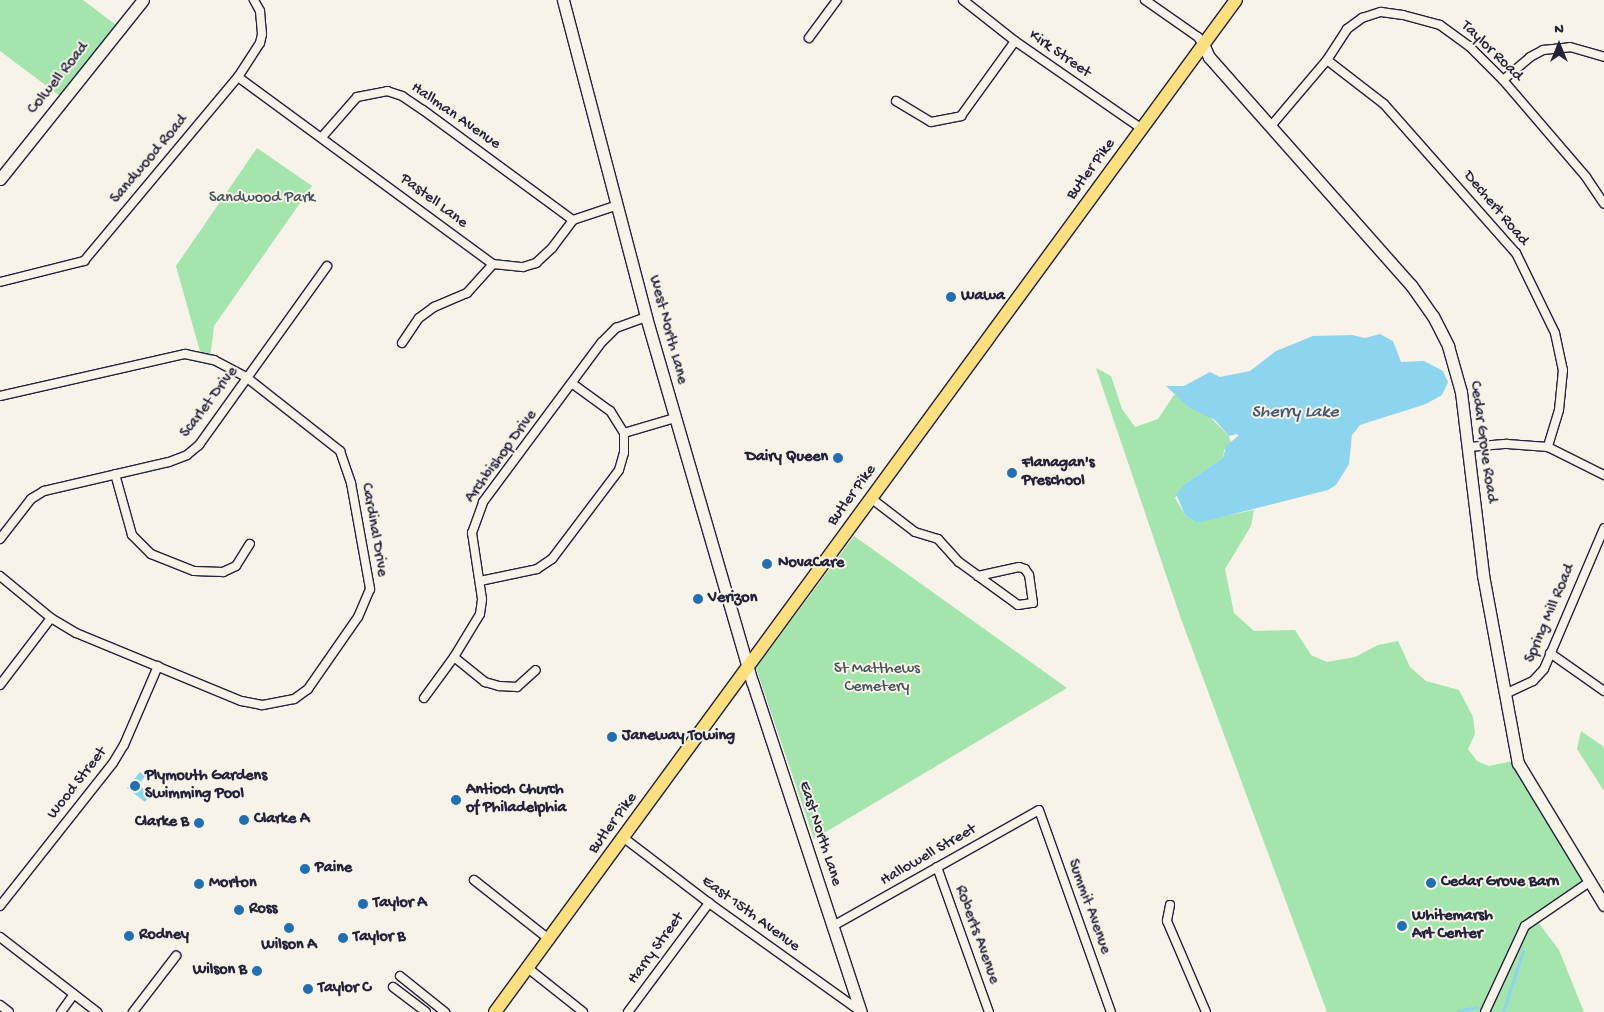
<!DOCTYPE html>
<style>
body{margin:0}
#map{position:relative;width:1604px;height:1012px;overflow:hidden;background:#f7f3e8;font-family:"Gochi Hand",sans-serif}
div>[style]{position:absolute}
.green>*{inset:0;background:#a4e4ad}
.water>*{inset:0;background:#8dd5ee}
.stream>*{height:2.5px;margin:-1.25px;padding:0 1.25px;transform-origin:1.25px;border-radius:1.25px;background:#8dd5ee}
.roads{filter:drop-shadow(1px 0 #22223b) drop-shadow(-1px 0 #22223b) drop-shadow(0 1px #22223b) drop-shadow(0 -1px #22223b)}
.street>*{height:8px;margin:-4px;padding:0 4px;transform-origin:4px;border-radius:4px;background:#f7f3e8}
.secondary>*{height:11px;margin:-5.5px;padding:0 5.5px;transform-origin:5.5px;border-radius:5.5px;background:#f7f3e8}
.primary>*{height:12px;margin:-6px;padding:0 6px;transform-origin:6px;border-radius:6px;background:#fddf80}
.dots>*{width:14px;height:14px;translate:-50% -50%;box-sizing:border-box;border:2px solid #f7f3e8;border-radius:50%}
span{translate:-50% -50%;white-space:nowrap;text-align:center;line-height:1.15;-webkit-text-stroke:4px #f7f3e8;paint-order:stroke}
.street-label{font-size:16px;color:#22223b}
.park-label{font-size:16px;color:#425258}
.poi-label{font-size:16px;color:#22223b;font-weight:700}
.left{translate:0 -50%;text-align:left}
.right{translate:-100% -50%;text-align:right}
.water-label{font-size:18px;color:#425871;font-style:italic}
.north{position:absolute;left:1534px;top:20px;width:50px;height:50px;-webkit-text-stroke:4px #f7f3e8;paint-order:stroke;rotate:0deg;font-size:14px;font-weight:700;line-height:20px;text-align:center;color:#22223b}
.north::after{content:'';display:block;margin:auto;width:18px;height:22px;background:#22223b;clip-path:polygon(50% 0,100% 100%,50% 72%,0 100%)}
</style>
<div id="map">
<div class="green">
<i style="clip-path:polygon(0 0,83px 0,116px 25px,60px 96px,0 51px)"></i>
<i style="clip-path:polygon(257px 148px,312px 186px,214px 326px,210px 359px,201px 355px,176px 266px)"></i>
<i style="clip-path:polygon(1096px 368px,1111px 376px,1122px 409px,1135px 427px,1158px 419px,1174px 395px,1181px 397px,1188px 407px,1209px 416px,1229px 436px,1231px 443px,1224px 450px,1223px 458px,1186px 483px,1175px 498px,1185px 515px,1195px 522px,1254px 510px,1251px 526px,1225px 569px,1234px 613px,1254px 631px,1295px 630px,1311px 655px,1327px 662px,1355px 657px,1378px 645px,1398px 641px,1410px 667px,1426px 681px,1459px 690px,1473px 717px,1475px 734px,1468px 749px,1477px 761px,1489px 766px,1518px 760px,1591px 881px,1535px 918px,1559px 950px,1584px 1012px,1327px 1012px,1180px 616px)"></i>
<i style="clip-path:polygon(854px 536px,1067px 688px,814px 839px,756px 668px)"></i>
<i style="clip-path:polygon(1581px 731px,1604px 747px,1604px 791px,1577px 749px)"></i>
</div>
<div class="water">
<i style="clip-path:polygon(1380px 334px,1393px 341px,1401px 362px,1424px 361px,1443px 371px,1448px 382px,1442px 395px,1426px 404px,1360px 425px,1352px 435px,1349px 464px,1336px 485px,1328px 490px,1202px 522px,1195px 522px,1185px 515px,1176px 494px,1186px 483px,1223px 458px,1226px 446px,1238px 436px,1237px 434px,1229px 436px,1215px 420px,1188px 407px,1166px 386px,1184px 386px,1210px 372px,1220px 377px,1250px 371px,1276px 351px,1313px 336px,1352px 335px,1365px 338px)"></i>
<i style="clip-path:polygon(140px 772px,145px 776px,139px 785px,151px 794px,145px 802px,127px 788px)"></i>
</div>
<div class="stream">
<i style="left:1458px;top:1011px;width:19px;rotate:-12deg"></i>
<i style="left:1503px;top:1012px;width:64px;rotate:-71.8deg"></i>
</div>
<div class="roads">
<div class="street">
<i style="left:963px;top:0;width:66px;rotate:38.3deg"></i>
<i style="left:1015px;top:41px;width:155px;rotate:34.7deg"></i>
<i style="left:1145px;top:0;width:65px;rotate:34.9deg"></i>
<i style="left:1198px;top:37px;width:11px;rotate:56deg"></i>
<i style="left:809px;top:38px;width:47px;rotate:-53.6deg"></i>
<i style="left:1327px;top:60px;width:72px;rotate:37.7deg"></i>
<i style="left:1384px;top:104px;width:199px;rotate:48.5deg"></i>
<i style="left:1516px;top:253px;width:89px;rotate:64deg"></i>
<i style="left:1555px;top:333px;width:38px;rotate:78deg"></i>
<i style="left:1563px;top:370px;width:40px;rotate:95.7deg"></i>
<i style="left:1559px;top:410px;width:39px;rotate:107deg"></i>
<i style="left:238px;top:77px;width:316px;rotate:36.3deg"></i>
<i style="left:493px;top:264px;width:30px;rotate:6deg"></i>
<i style="left:523px;top:267px;width:14px;rotate:-17deg"></i>
<i style="left:536px;top:263px;width:22px;rotate:-43deg"></i>
<i style="left:552px;top:248px;width:35px;rotate:-53deg"></i>
<i style="left:573px;top:220px;width:47px;rotate:-18.4deg"></i>
<i style="left:1503px;top:80px;width:35px;rotate:-40deg"></i>
<i style="left:1530px;top:57px;width:15px;rotate:-28deg"></i>
<i style="left:1543px;top:50px;width:27px;rotate:-6deg"></i>
<i style="left:1570px;top:47px;width:35px;rotate:16deg"></i>
<i style="left:896px;top:101px;width:41px;rotate:31deg"></i>
<i style="left:931px;top:122px;width:31px;rotate:-11deg"></i>
<i style="left:961px;top:116px;width:92px;rotate:-54.2deg"></i>
<i style="left:1271px;top:126px;width:87px;rotate:-49.7deg"></i>
<i style="left:1327px;top:60px;width:37px;rotate:-57deg"></i>
<i style="left:1347px;top:29px;width:19px;rotate:-36deg"></i>
<i style="left:1362px;top:18px;width:20px;rotate:-18deg"></i>
<i style="left:1381px;top:12px;width:22px;rotate:8deg"></i>
<i style="left:1403px;top:15px;width:38px;rotate:15deg"></i>
<i style="left:1440px;top:25px;width:36px;rotate:36deg"></i>
<i style="left:1469px;top:46px;width:48px;rotate:45deg"></i>
<i style="left:1503px;top:80px;width:128px;rotate:49.4deg"></i>
<i style="left:1586px;top:177px;width:32px;rotate:56deg"></i>
<i style="left:322px;top:137px;width:53px;rotate:-48.8deg"></i>
<i style="left:357px;top:97px;width:31px;rotate:-11deg"></i>
<i style="left:387px;top:91px;width:16px;rotate:18deg"></i>
<i style="left:402px;top:96px;width:25px;rotate:34deg"></i>
<i style="left:423px;top:110px;width:186px;rotate:36.3deg"></i>
<i style="left:0;top:282px;width:87px;rotate:-14deg"></i>
<i style="left:84px;top:261px;width:240px;rotate:-50.1deg"></i>
<i style="left:238px;top:77px;width:40px;rotate:-57.1deg"></i>
<i style="left:260px;top:43px;width:9px;rotate:-77deg"></i>
<i style="left:262px;top:34px;width:23px;rotate:-95deg"></i>
<i style="left:260px;top:11px;width:13px;rotate:-119deg"></i>
<i style="left:402px;top:343px;width:30px;rotate:-56deg"></i>
<i style="left:419px;top:318px;width:19px;rotate:-36deg"></i>
<i style="left:434px;top:307px;width:36px;rotate:-23deg"></i>
<i style="left:467px;top:293px;width:39px;rotate:-48deg"></i>
<i style="left:0;top:396px;width:190px;rotate:-12.8deg"></i>
<i style="left:185px;top:354px;width:30px;rotate:12deg"></i>
<i style="left:214px;top:360px;width:36px;rotate:28deg"></i>
<i style="left:246px;top:377px;width:120px;rotate:38.2deg"></i>
<i style="left:340px;top:451px;width:34px;rotate:71deg"></i>
<i style="left:351px;top:483px;width:108px;rotate:79.8deg"></i>
<i style="left:370px;top:589px;width:30px;rotate:113deg"></i>
<i style="left:358px;top:617px;width:88px;rotate:124.8deg"></i>
<i style="left:308px;top:689px;width:17px;rotate:144deg"></i>
<i style="left:294px;top:699px;width:33px;rotate:169deg"></i>
<i style="left:262px;top:705px;width:21px;rotate:-169deg"></i>
<i style="left:241px;top:701px;width:178px;rotate:-157.6deg"></i>
<i style="left:76px;top:633px;width:29px;rotate:-149deg"></i>
<i style="left:51px;top:618px;width:66px;rotate:-140.5deg"></i>
<i style="left:624px;top:433px;width:53px;rotate:-16.4deg"></i>
<i style="left:1469px;top:447px;width:38px;rotate:-5deg"></i>
<i style="left:1507px;top:444px;width:41px;rotate:4.2deg"></i>
<i style="left:1548px;top:447px;width:63px;rotate:26.6deg"></i>
<i style="left:115px;top:474px;width:63px;rotate:74.4deg"></i>
<i style="left:132px;top:535px;width:27px;rotate:45deg"></i>
<i style="left:151px;top:554px;width:46px;rotate:21.6deg"></i>
<i style="left:194px;top:571px;width:29px;rotate:2deg"></i>
<i style="left:223px;top:572px;width:14px;rotate:-25deg"></i>
<i style="left:236px;top:566px;width:26px;rotate:-58deg"></i>
<i style="left:872px;top:499px;width:54px;rotate:37.5deg"></i>
<i style="left:915px;top:532px;width:24px;rotate:17deg"></i>
<i style="left:938px;top:539px;width:31px;rotate:48deg"></i>
<i style="left:959px;top:562px;width:24px;rotate:36deg"></i>
<i style="left:978px;top:576px;width:49px;rotate:35.9deg"></i>
<i style="left:1018px;top:605px;width:15px;rotate:-8deg"></i>
<i style="left:1033px;top:603px;width:28px;rotate:-98deg"></i>
<i style="left:1029px;top:575px;width:7px;rotate:-124deg"></i>
<i style="left:1025px;top:569px;width:6px;rotate:-162deg"></i>
<i style="left:1019px;top:567px;width:42px;rotate:167.6deg"></i>
<i style="left:0;top:539px;width:51px;rotate:-52.2deg"></i>
<i style="left:31px;top:499px;width:15px;rotate:-32deg"></i>
<i style="left:44px;top:491px;width:128px;rotate:-13.1deg"></i>
<i style="left:169px;top:462px;width:19px;rotate:-21deg"></i>
<i style="left:187px;top:455px;width:16px;rotate:-40deg"></i>
<i style="left:199px;top:445px;width:220px;rotate:-54.4deg"></i>
<i style="left:480px;top:581px;width:58px;rotate:-11.9deg"></i>
<i style="left:537px;top:569px;width:18px;rotate:-34deg"></i>
<i style="left:552px;top:559px;width:111px;rotate:-53deg"></i>
<i style="left:619px;top:470px;width:18px;rotate:-74deg"></i>
<i style="left:624px;top:453px;width:20px;rotate:-90deg"></i>
<i style="left:624px;top:433px;width:26px;rotate:-122deg"></i>
<i style="left:610px;top:411px;width:46px;rotate:-143.9deg"></i>
<i style="left:1550px;top:653px;width:66px;rotate:35.1deg"></i>
<i style="left:454px;top:657px;width:40px;rotate:39deg"></i>
<i style="left:485px;top:682px;width:15px;rotate:16deg"></i>
<i style="left:499px;top:686px;width:18px;rotate:3deg"></i>
<i style="left:517px;top:687px;width:25px;rotate:-42deg"></i>
<i style="left:0;top:685px;width:84px;rotate:-52.7deg"></i>
<i style="left:1505px;top:694px;width:31px;rotate:-25deg"></i>
<i style="left:1533px;top:681px;width:16px;rotate:-47deg"></i>
<i style="left:1544px;top:669px;width:153px;rotate:-66.9deg"></i>
<i style="left:424px;top:698px;width:51px;rotate:-53.8deg"></i>
<i style="left:454px;top:657px;width:50px;rotate:-58.8deg"></i>
<i style="left:480px;top:614px;width:15px;rotate:-82deg"></i>
<i style="left:482px;top:599px;width:67px;rotate:-98.6deg"></i>
<i style="left:472px;top:533px;width:33px;rotate:-70deg"></i>
<i style="left:483px;top:502px;width:199px;rotate:-53.4deg"></i>
<i style="left:602px;top:342px;width:20px;rotate:-45deg"></i>
<i style="left:616px;top:328px;width:32px;rotate:-20deg"></i>
<i style="left:624px;top:838px;width:107px;rotate:37.4deg"></i>
<i style="left:709px;top:903px;width:186px;rotate:35.6deg"></i>
<i style="left:937px;top:867px;width:154px;rotate:70.3deg"></i>
<i style="left:474px;top:880px;width:97px;rotate:38.3deg"></i>
<i style="left:1170px;top:905px;width:16px;rotate:101deg"></i>
<i style="left:1167px;top:921px;width:99px;rotate:66.8deg"></i>
<i style="left:0;top:906px;width:182px;rotate:-51.7deg"></i>
<i style="left:113px;top:763px;width:21px;rotate:-59deg"></i>
<i style="left:124px;top:745px;width:86px;rotate:-66.7deg"></i>
<i style="left:833px;top:926px;width:236px;rotate:-29.4deg"></i>
<i style="left:1039px;top:810px;width:214px;rotate:70.4deg"></i>
<i style="left:0;top:937px;width:123px;rotate:37.7deg"></i>
<i style="left:529px;top:969px;width:69px;rotate:38.5deg"></i>
<i style="left:400px;top:976px;width:58px;rotate:38.7deg"></i>
<i style="left:393px;top:987px;width:41px;rotate:37.1deg"></i>
<i style="left:0;top:1005px;width:11px;rotate:38deg"></i>
<i style="left:61px;top:1012px;width:22px;rotate:-54deg"></i>
<i style="left:133px;top:1012px;width:71px;rotate:-52.5deg"></i>
<i style="left:628px;top:1012px;width:136px;rotate:-53.4deg"></i>
<i style="left:1485px;top:1012px;width:95px;rotate:-65.1deg"></i>
<i style="left:1525px;top:926px;width:80px;rotate:-34.3deg"></i>
</div>
<div class="secondary">
<i style="left:563px;top:0;width:328px;rotate:75.3deg"></i>
<i style="left:646px;top:317px;width:379px;rotate:73.8deg"></i>
<i style="left:752px;top:681px;width:348px;rotate:71.8deg"></i>
<i style="left:1204px;top:46px;width:12px;rotate:66deg"></i>
<i style="left:1209px;top:57px;width:305px;rotate:48.5deg"></i>
<i style="left:1411px;top:285px;width:38px;rotate:55deg"></i>
<i style="left:1433px;top:316px;width:34px;rotate:63deg"></i>
<i style="left:1448px;top:346px;width:48px;rotate:74.2deg"></i>
<i style="left:1461px;top:392px;width:184px;rotate:83.1deg"></i>
<i style="left:1483px;top:575px;width:191px;rotate:79.5deg"></i>
<i style="left:1518px;top:763px;width:166px;rotate:58.8deg"></i>
<i style="left:0;top:179px;width:229px;rotate:-51.4deg"></i>
</div>
<div class="primary">
<i style="left:495px;top:1012px;width:1254px;rotate:-53.79deg"></i>
</div>
</div>
<div class="dots">
<i style="left:951px;top:297px;background:#1f6fb2"></i>
<i style="left:838px;top:458px;background:#1f6fb2"></i>
<i style="left:1012px;top:473px;background:#1f6fb2"></i>
<i style="left:767px;top:564px;background:#1f6fb2"></i>
<i style="left:698px;top:599px;background:#1f6fb2"></i>
<i style="left:612px;top:737px;background:#1f6fb2"></i>
<i style="left:135px;top:786px;background:#1f6fb2"></i>
<i style="left:456px;top:800px;background:#1f6fb2"></i>
<i style="left:244px;top:820px;background:#1f6fb2"></i>
<i style="left:199px;top:823px;background:#1f6fb2"></i>
<i style="left:305px;top:869px;background:#1f6fb2"></i>
<i style="left:1431px;top:883px;background:#1f6fb2"></i>
<i style="left:199px;top:884px;background:#1f6fb2"></i>
<i style="left:363px;top:904px;background:#1f6fb2"></i>
<i style="left:239px;top:910px;background:#1f6fb2"></i>
<i style="left:1402px;top:926px;background:#1f6fb2"></i>
<i style="left:289px;top:928px;background:#1f6fb2"></i>
<i style="left:129px;top:936px;background:#1f6fb2"></i>
<i style="left:343px;top:938px;background:#1f6fb2"></i>
<i style="left:257px;top:971px;background:#1f6fb2"></i>
<i style="left:308px;top:989px;background:#1f6fb2"></i>
</div>
<div class="street-label">
<span style="left:1491px;top:52px;rotate:44deg">Taylor Road</span>
<span style="left:1059px;top:55px;rotate:35deg">Kirk Street</span>
<span style="left:59px;top:79px;rotate:-51deg">Colwell Road</span>
<span style="left:455px;top:117px;rotate:35deg">Hallman Avenue</span>
<span style="left:150px;top:160px;rotate:-50deg">Sandwood Road</span>
<span style="left:1092px;top:170px;rotate:-54deg">Butler Pike</span>
<span style="left:433px;top:202px;rotate:37deg">Pastell Lane</span>
<span style="left:1495px;top:209px;rotate:50deg">Dechert Road</span>
<span style="left:667px;top:330px;rotate:75deg">West North Lane</span>
<span style="left:210px;top:403px;rotate:-53deg">Scarlet Drive</span>
<span style="left:1482px;top:442px;rotate:82deg">Cedar Grove Road</span>
<span style="left:502px;top:457px;rotate:-54deg">Archbishop Drive</span>
<span style="left:853px;top:496px;rotate:-54deg">Butler Pike</span>
<span style="left:373px;top:530px;rotate:80deg">Cardinal Drive</span>
<span style="left:1551px;top:614px;rotate:-67deg">Spring Mill Road</span>
<span style="left:78px;top:784px;rotate:-52deg">Wood Street</span>
<span style="left:614px;top:824px;rotate:-54deg">Butler Pike</span>
<span style="left:819px;top:834px;rotate:72deg">East North Lane</span>
<span style="left:929px;top:856px;rotate:-30deg">Hallowell Street</span>
<span style="left:1088px;top:907px;rotate:70deg">Summit Avenue</span>
<span style="left:750px;top:915px;rotate:36deg">East 15th Avenue</span>
<span style="left:976px;top:935px;rotate:70deg">Roberts Avenue</span>
<span style="left:657px;top:949px;rotate:-54deg">Harry Street</span>
</div>
<div class="park-label">
<span style="left:262px;top:199px">Sandwood Park</span>
<span style="left:877px;top:679px">St Matthews<br>Cemetery</span>
</div>
<div class="poi-label">
<span class="left" style="left:961px;top:297px">Wawa</span>
<span class="right" style="left:828px;top:458px">Dairy Queen</span>
<span class="left" style="left:1022px;top:473px">Flanagan's<br>Preschool</span>
<span class="left" style="left:778px;top:564px">NovaCare</span>
<span class="left" style="left:708px;top:599px">Verizon</span>
<span class="left" style="left:622px;top:737px">Janeway Towing</span>
<span class="left" style="left:145px;top:786px">Plymouth Gardens<br>Swimming Pool</span>
<span class="left" style="left:466px;top:800px">Antioch Church<br>of Philadelphia</span>
<span class="left" style="left:254px;top:820px">Clarke A</span>
<span class="right" style="left:189px;top:823px">Clarke B</span>
<span class="left" style="left:315px;top:869px">Paine</span>
<span class="left" style="left:1441px;top:883px">Cedar Grove Barn</span>
<span class="left" style="left:209px;top:884px">Morton</span>
<span class="left" style="left:373px;top:904px">Taylor A</span>
<span class="left" style="left:249px;top:910px">Ross</span>
<span class="left" style="left:1412px;top:926px">Whitemarsh<br>Art Center</span>
<span class="left" style="left:139px;top:936px">Rodney</span>
<span class="left" style="left:353px;top:938px">Taylor B</span>
<span style="left:289px;top:946px">Wilson A</span>
<span class="right" style="left:247px;top:971px">Wilson B</span>
<span class="left" style="left:318px;top:989px">Taylor C</span>
</div>
<div class="water-label">
<span style="left:1295px;top:413px">Sherry Lake</span>
</div>
<div class="north">N</div>
</div>
